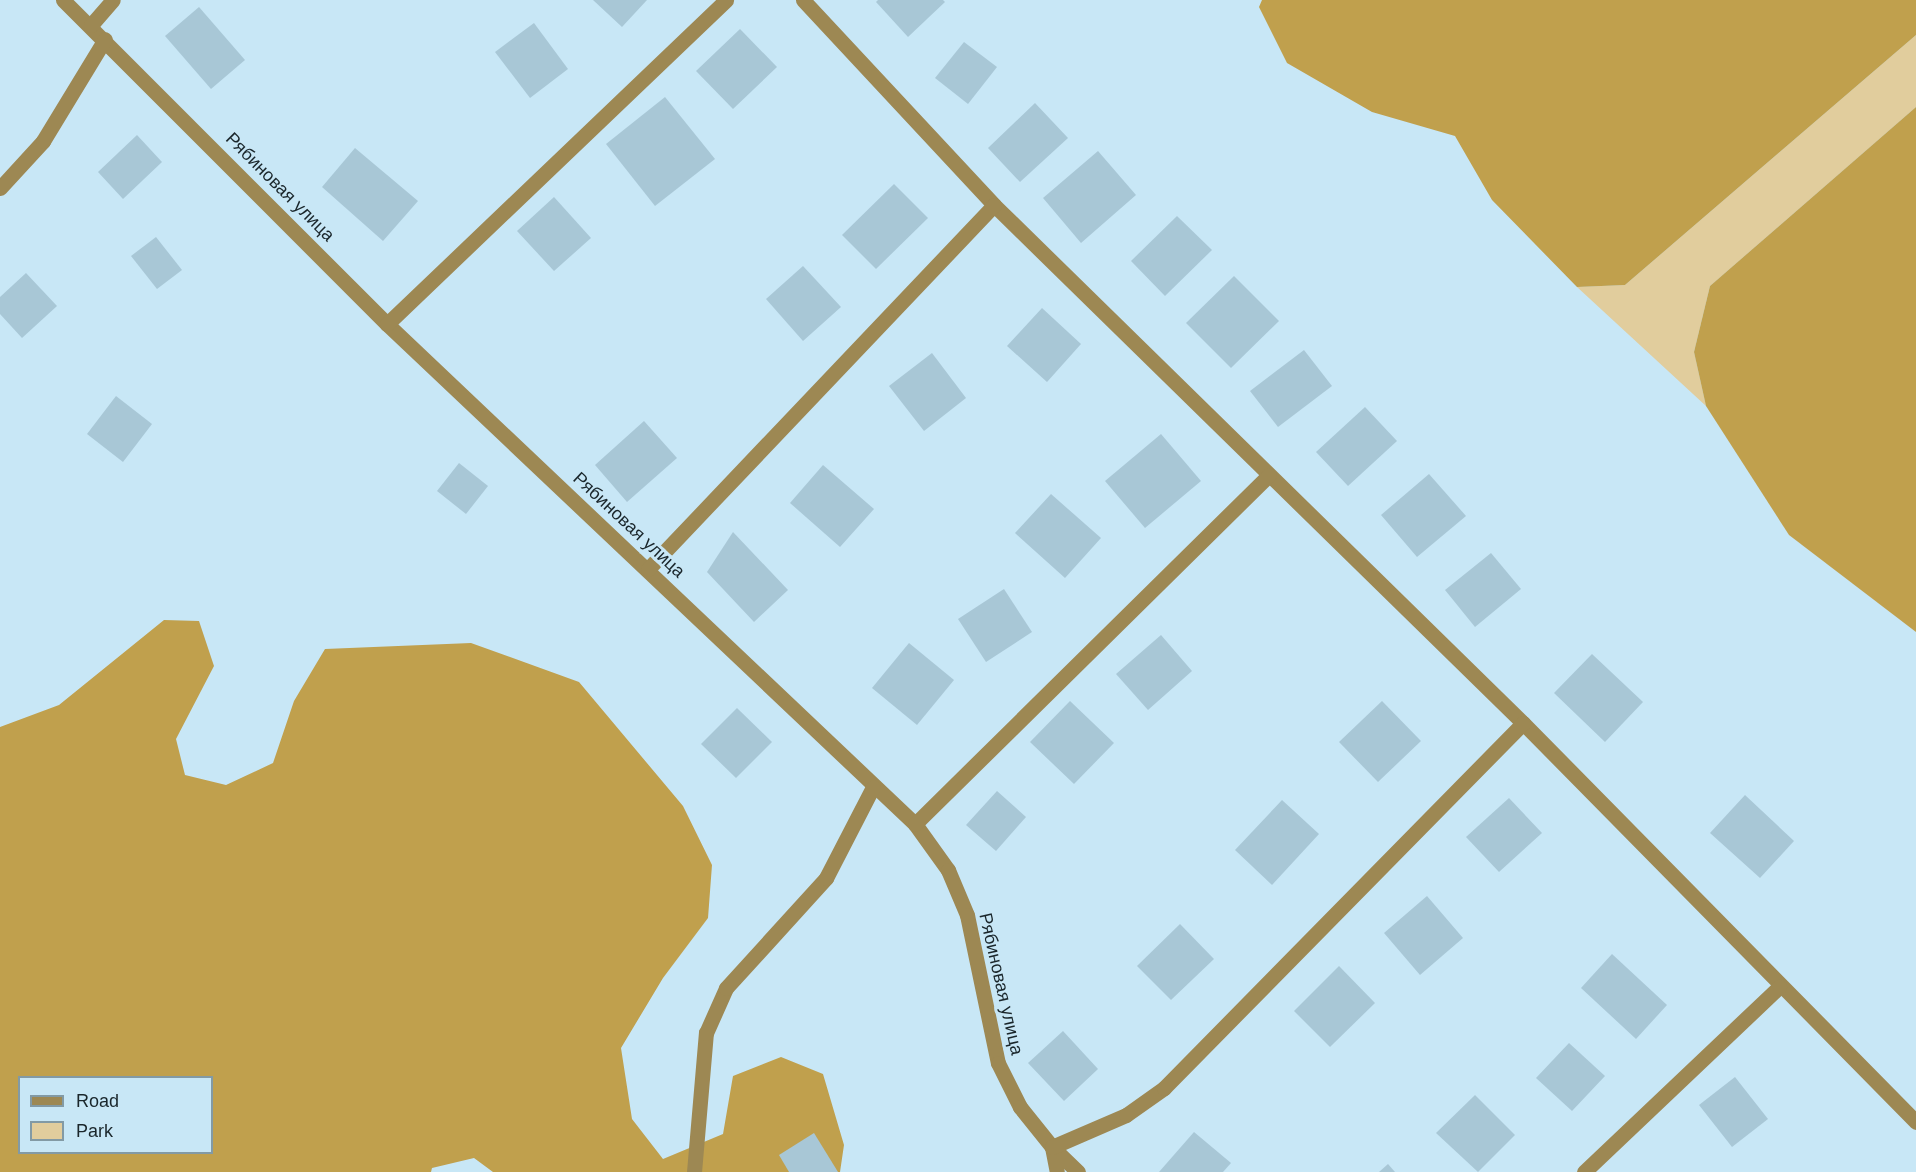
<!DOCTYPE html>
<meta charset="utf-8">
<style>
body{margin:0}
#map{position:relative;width:1916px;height:1172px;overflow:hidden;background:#c8e7f6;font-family:Arial,sans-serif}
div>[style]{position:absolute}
.green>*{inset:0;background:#e1cd9d}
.forest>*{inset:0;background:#c0a04d}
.building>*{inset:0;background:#a8c7d6}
.minor>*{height:15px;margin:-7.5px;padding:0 7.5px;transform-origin:7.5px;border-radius:7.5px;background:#9d8853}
span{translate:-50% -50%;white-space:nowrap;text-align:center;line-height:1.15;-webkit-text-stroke:6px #c8e7f6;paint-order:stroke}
.street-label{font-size:18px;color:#1a262b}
.legend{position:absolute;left:18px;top:1076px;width:195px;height:78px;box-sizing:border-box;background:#c8e7f6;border:2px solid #829aa5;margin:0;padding:8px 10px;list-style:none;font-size:18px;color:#1a262b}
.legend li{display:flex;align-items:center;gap:12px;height:30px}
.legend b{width:30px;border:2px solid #829aa5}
</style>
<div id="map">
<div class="green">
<i style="clip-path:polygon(1916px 35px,1916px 107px,1710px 286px,1694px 352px,1706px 406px,1577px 287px,1625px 285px)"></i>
</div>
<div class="forest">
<i style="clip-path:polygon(1262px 0,1916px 0,1916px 35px,1625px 285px,1577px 287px,1492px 200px,1455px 136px,1372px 112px,1287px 63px,1259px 7px)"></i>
<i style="clip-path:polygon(1916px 107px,1916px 632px,1789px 535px,1706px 406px,1694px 352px,1710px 286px)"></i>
<i style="clip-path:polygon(evenodd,164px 620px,199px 621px,214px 666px,176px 739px,185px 775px,226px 785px,273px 763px,294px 701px,325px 649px,471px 643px,579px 682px,683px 806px,712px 865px,708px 918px,663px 978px,621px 1048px,632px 1119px,663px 1159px,723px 1134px,733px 1076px,781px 1057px,823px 1074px,844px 1145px,840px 1172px,493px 1172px,474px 1158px,432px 1168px,431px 1172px,0 1172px,0 727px,59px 705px,164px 620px,20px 1078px,212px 1078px,212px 1152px,20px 1152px,20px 1078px)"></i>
</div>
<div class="building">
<i style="clip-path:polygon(593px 0,647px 0,622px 27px)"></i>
<i style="clip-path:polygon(878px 0,943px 0,945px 2px,908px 37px,876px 2px)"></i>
<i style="clip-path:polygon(199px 7px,245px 60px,211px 89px,165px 36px)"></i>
<i style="clip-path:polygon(534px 23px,568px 69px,530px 98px,495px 52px)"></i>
<i style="clip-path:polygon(740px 29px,777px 67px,733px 109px,696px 71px)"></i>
<i style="clip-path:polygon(964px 42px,997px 67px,968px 104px,935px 78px)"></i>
<i style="clip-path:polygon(665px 97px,715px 159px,655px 206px,606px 144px)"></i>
<i style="clip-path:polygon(1035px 103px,1068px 138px,1020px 182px,988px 148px)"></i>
<i style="clip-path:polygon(137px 135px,162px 162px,123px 199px,98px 172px)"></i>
<i style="clip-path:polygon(355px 148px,418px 201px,383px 241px,322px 187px)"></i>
<i style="clip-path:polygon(1098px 151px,1136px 195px,1081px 243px,1043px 198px)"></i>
<i style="clip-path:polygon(894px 184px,928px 218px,876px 269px,842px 235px)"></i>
<i style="clip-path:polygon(554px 197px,591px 238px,554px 271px,517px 231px)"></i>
<i style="clip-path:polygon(1177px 216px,1212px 250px,1165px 296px,1131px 261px)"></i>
<i style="clip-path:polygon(156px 237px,182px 270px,157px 289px,131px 256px)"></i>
<i style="clip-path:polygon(803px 266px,841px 307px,803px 341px,766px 299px)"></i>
<i style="clip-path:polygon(26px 273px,57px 306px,22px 338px,0 314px,0 297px)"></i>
<i style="clip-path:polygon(1234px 276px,1279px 321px,1231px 368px,1186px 323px)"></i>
<i style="clip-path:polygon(1042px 308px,1081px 344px,1047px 382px,1007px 346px)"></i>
<i style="clip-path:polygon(1304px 350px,1332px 386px,1278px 427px,1250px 391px)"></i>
<i style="clip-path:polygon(932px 353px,966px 398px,924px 431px,889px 386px)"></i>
<i style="clip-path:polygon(116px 396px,152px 424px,123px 462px,87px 434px)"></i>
<i style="clip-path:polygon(1365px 407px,1397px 441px,1348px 486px,1316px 452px)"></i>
<i style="clip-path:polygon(644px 421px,677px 458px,627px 502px,595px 465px)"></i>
<i style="clip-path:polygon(1161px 434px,1201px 481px,1145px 528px,1105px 481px)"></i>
<i style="clip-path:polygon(459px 463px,488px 486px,466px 514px,437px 491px)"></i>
<i style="clip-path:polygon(823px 465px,874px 509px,840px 547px,790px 503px)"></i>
<i style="clip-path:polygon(1429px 474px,1466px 516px,1417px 557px,1381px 515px)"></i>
<i style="clip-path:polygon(1051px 494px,1101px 538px,1065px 578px,1015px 533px)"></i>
<i style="clip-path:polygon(733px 532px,788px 590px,754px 622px,707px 572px)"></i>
<i style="clip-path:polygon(1491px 553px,1521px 589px,1475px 627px,1445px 590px)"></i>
<i style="clip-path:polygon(1004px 589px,1032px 632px,986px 662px,958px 619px)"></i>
<i style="clip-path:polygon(1161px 635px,1192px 671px,1148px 710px,1116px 674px)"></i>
<i style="clip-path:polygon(909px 643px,954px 680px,917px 725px,872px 688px)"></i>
<i style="clip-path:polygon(1592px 654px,1643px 702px,1605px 742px,1554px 693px)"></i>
<i style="clip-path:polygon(1070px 701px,1114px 743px,1074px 784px,1030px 742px)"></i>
<i style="clip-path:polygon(1382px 701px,1421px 741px,1378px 782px,1339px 742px)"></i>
<i style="clip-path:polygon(737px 708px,772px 742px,736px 778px,701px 744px)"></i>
<i style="clip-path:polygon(997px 791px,1026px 817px,996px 851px,966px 825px)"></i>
<i style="clip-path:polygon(1745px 795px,1794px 841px,1760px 878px,1710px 833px)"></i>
<i style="clip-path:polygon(1509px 798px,1542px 833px,1499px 872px,1466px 837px)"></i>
<i style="clip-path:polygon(1282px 800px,1319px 834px,1272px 885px,1235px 850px)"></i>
<i style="clip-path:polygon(1427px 896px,1463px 938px,1420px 975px,1384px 933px)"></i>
<i style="clip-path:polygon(1180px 924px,1214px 959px,1171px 1000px,1137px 966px)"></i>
<i style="clip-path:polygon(1612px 954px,1667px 1005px,1636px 1039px,1581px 988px)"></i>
<i style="clip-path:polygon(1339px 966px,1375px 1003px,1330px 1047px,1294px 1011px)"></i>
<i style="clip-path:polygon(1063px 1031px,1098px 1069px,1064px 1101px,1028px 1063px)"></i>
<i style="clip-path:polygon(1569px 1043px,1605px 1076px,1572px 1111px,1536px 1078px)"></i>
<i style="clip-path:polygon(1735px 1077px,1768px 1119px,1732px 1147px,1699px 1105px)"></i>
<i style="clip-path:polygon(1475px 1095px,1515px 1135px,1478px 1172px,1436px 1133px)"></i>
<i style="clip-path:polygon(1194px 1132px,1231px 1163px,1223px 1172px,1159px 1172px)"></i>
<i style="clip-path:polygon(814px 1133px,838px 1172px,789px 1172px,779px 1155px)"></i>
<i style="clip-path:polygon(1388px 1164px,1395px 1172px,1379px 1172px)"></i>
</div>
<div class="minor">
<i style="left:63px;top:0;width:458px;rotate:45deg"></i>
<i style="left:387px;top:324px;width:727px;rotate:43.44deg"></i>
<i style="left:915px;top:824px;width:57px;rotate:54.3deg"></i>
<i style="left:948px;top:870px;width:49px;rotate:67.1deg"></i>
<i style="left:967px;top:915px;width:151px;rotate:78.2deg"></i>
<i style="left:998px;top:1063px;width:49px;rotate:63.4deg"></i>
<i style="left:1020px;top:1107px;width:51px;rotate:51.3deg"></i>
<i style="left:1052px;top:1147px;width:25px;rotate:79deg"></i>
<i style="left:803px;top:0;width:280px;rotate:47deg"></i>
<i style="left:994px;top:205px;width:740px;rotate:44.4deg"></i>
<i style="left:1523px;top:723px;width:560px;rotate:45.43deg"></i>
<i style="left:91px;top:25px;width:33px;rotate:-49deg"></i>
<i style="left:0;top:188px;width:64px;rotate:-47.5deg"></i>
<i style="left:43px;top:141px;width:119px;rotate:-58.7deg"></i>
<i style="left:387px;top:324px;width:469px;rotate:-43.7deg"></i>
<i style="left:648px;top:569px;width:502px;rotate:-46.45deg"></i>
<i style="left:915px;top:824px;width:497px;rotate:-44.6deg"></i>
<i style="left:694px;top:1172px;width:140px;rotate:-85.1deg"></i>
<i style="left:706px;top:1033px;width:49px;rotate:-66deg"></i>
<i style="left:726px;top:988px;width:149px;rotate:-47.7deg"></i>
<i style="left:826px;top:878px;width:102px;rotate:-62.7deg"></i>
<i style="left:1078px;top:1172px;width:36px;rotate:-136deg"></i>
<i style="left:1052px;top:1147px;width:81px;rotate:-23.4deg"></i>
<i style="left:1126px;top:1115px;width:47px;rotate:-35.4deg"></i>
<i style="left:1164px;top:1088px;width:512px;rotate:-45.47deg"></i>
<i style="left:1584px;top:1172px;width:269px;rotate:-43.5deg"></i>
</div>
<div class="street-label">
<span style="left:280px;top:187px;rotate:45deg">Рябиновая улица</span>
<span style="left:629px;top:525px;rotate:43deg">Рябиновая улица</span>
<span style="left:1001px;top:984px;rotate:77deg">Рябиновая улица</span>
</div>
<ul class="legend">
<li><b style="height:8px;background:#9d8853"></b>Road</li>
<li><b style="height:16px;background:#e1cd9d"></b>Park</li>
</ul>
</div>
